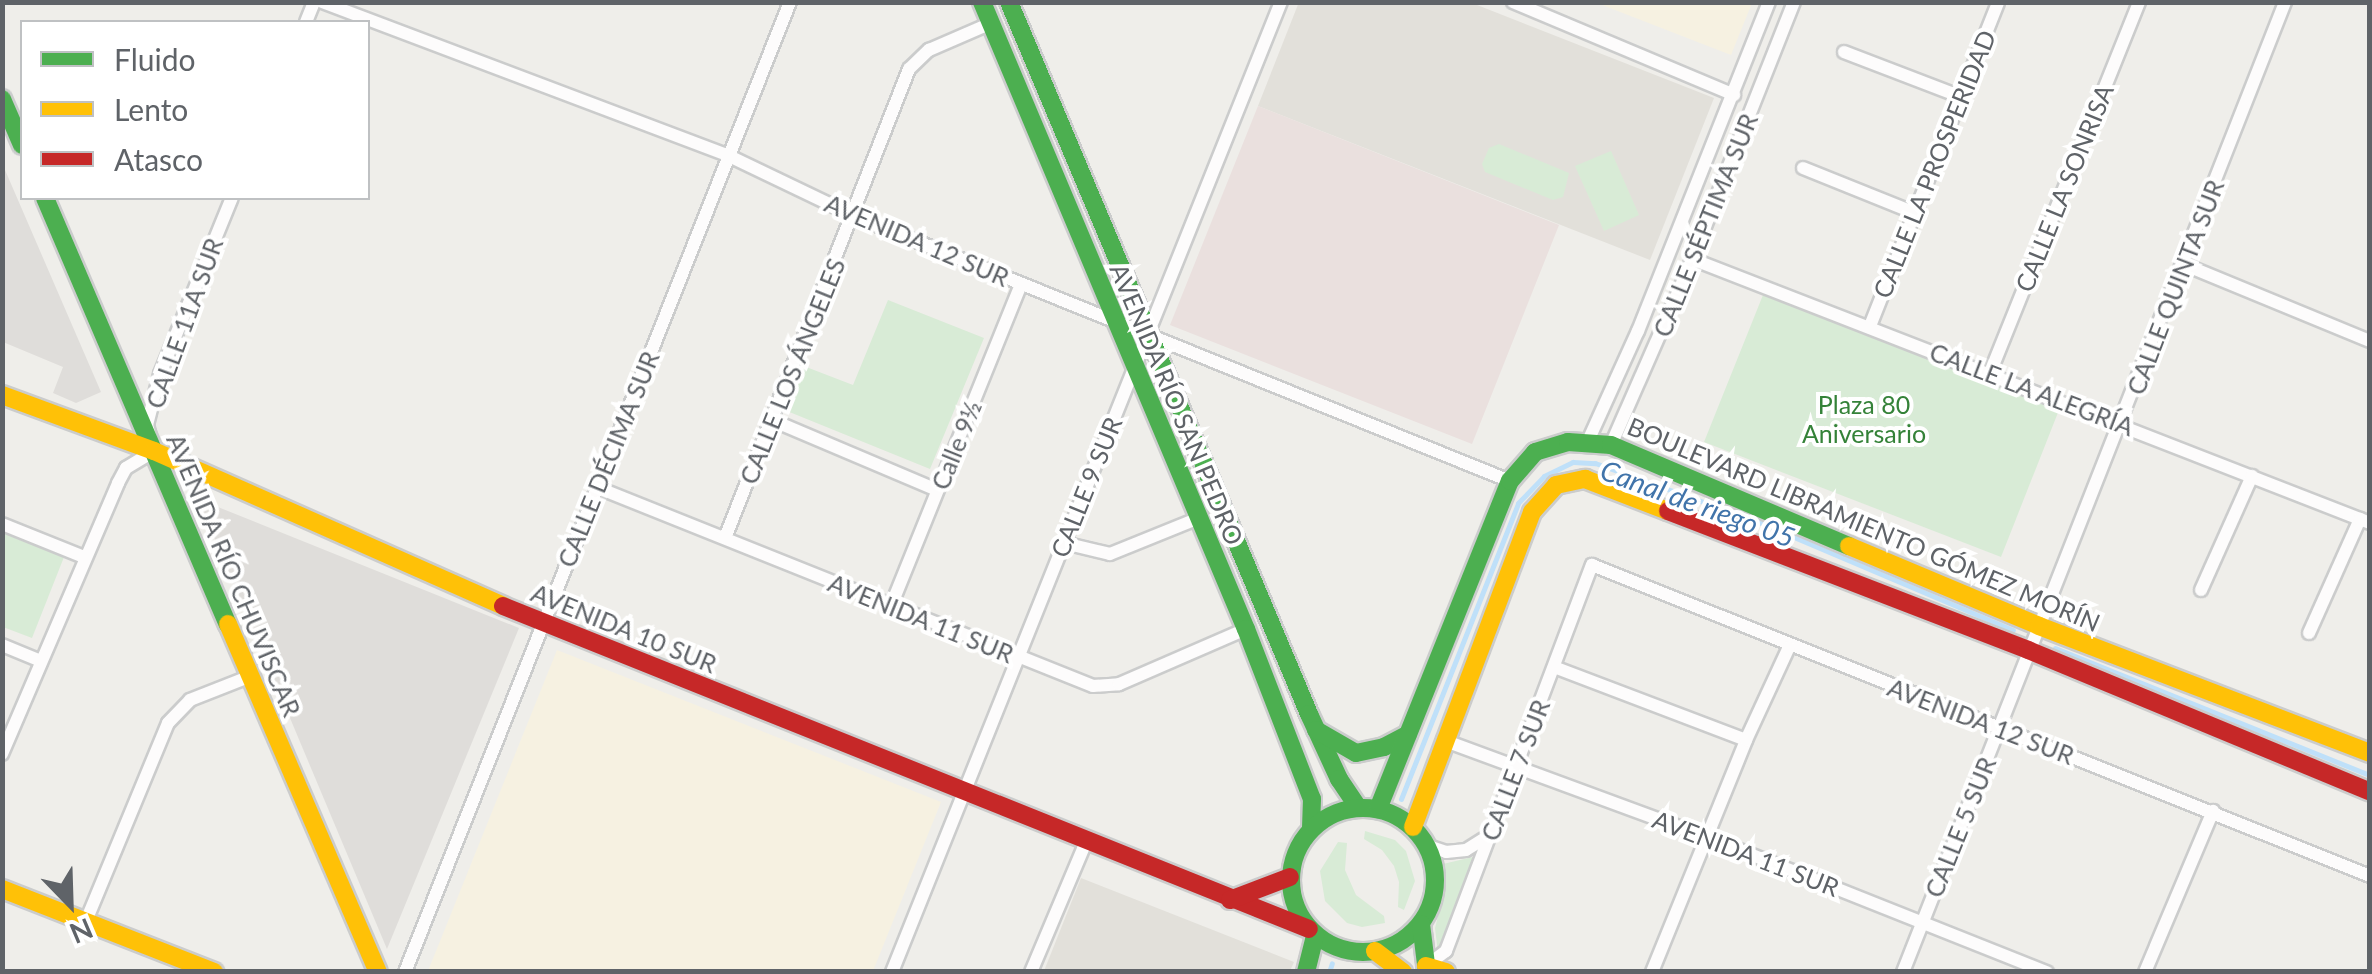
<!DOCTYPE html>
<meta charset="utf-8">
<style>
body{margin:0}
#map{position:relative;width:2372px;height:974px;overflow:hidden;background:#efeeea;font-family:Lato,sans-serif}
div>[style]{position:absolute}
.industrial>*{inset:0;background:#dfddda}
.education>*{inset:0;background:#e2e0da}
.medical>*{inset:0;background:#eae0de}
.green>*{inset:0;background:#d8ebd6}
.sand>*{inset:0;background:#f6f1e1}
.stream>*{height:5px;margin:-2.5px;padding:0 2.5px;transform-origin:2.5px;border-radius:2.5px;background:#bfe0f9}
.roads{filter:drop-shadow(2px 0 #cbcccc) drop-shadow(-2px 0 #cbcccc) drop-shadow(0 2px #cbcccc) drop-shadow(0 -2px #cbcccc)}
.street>*{height:12px;margin:-6px;padding:0 6px;transform-origin:6px;border-radius:6px;background:#fdfcfc}
.fast>*{height:18px;margin:-9px;padding:0 9px;transform-origin:9px;border-radius:9px;background:#4caf50}
.fast>.ring{margin:-9px;padding:0;box-sizing:content-box;background:none;border:18px solid #4caf50;border-radius:50%}
.slow>*{height:18px;margin:-9px;padding:0 9px;transform-origin:9px;border-radius:9px;background:#ffc107}
.jam>*{height:18px;margin:-9px;padding:0 9px;transform-origin:9px;border-radius:9px;background:#c62828}
span{translate:-50% -50%;white-space:nowrap;text-align:center;line-height:1.15;-webkit-text-stroke:8px #fff;paint-order:stroke}
.street-label{font-size:25px;color:#5f6368}
.park-label{font-size:25px;color:#348238}
.water-label{font-size:28px;color:#4174aa;font-style:italic}
.frame{position:absolute;inset:0;border:5px solid #5f6368;pointer-events:none}
.legend{position:absolute;left:20px;top:20px;width:350px;height:180px;box-sizing:border-box;background:#fff;border:2px solid #bfc1c3;margin:0;padding:12px 18px;list-style:none;font-size:30px;color:#5f6368}
.legend li{display:flex;align-items:center;gap:20px;height:50px}
.legend b{width:50px;border:2px solid #bfc1c3}
.north{position:absolute;left:20px;top:854px;width:100px;height:100px;-webkit-text-stroke:8px #fff;paint-order:stroke;rotate:157deg;font-size:28px;font-weight:700;line-height:40px;text-align:center;color:#5f6368}
.north::after{content:'';display:block;margin:auto;width:35px;height:45px;background:#5f6368;clip-path:polygon(50% 0,100% 100%,50% 72%,0 100%)}
</style>
<div id="map">
<div class="industrial">
<i style="clip-path:polygon(2px 163px,101px 392px,76px 403px,53px 393px,63px 367px,3px 342px)"></i>
<i style="clip-path:polygon(198px 499px,519px 628px,387px 949px)"></i>
</div>
<div class="education">
<i style="clip-path:polygon(1299px 2px,1472px 3px,1714px 98px,1650px 260px,1258px 106px)"></i>
<i style="clip-path:polygon(1081px 878px,1294px 962px,1290px 971px,1044px 971px)"></i>
</div>
<div class="medical">
<i style="clip-path:polygon(1258px 106px,1559px 225px,1472px 444px,1170px 325px)"></i>
</div>
<div class="green">
<i style="clip-path:polygon(1499px 144px,1569px 173px,1563px 197px,1553px 200px,1485px 172px,1482px 164px,1489px 148px)"></i>
<i style="clip-path:polygon(1611px 151px,1639px 215px,1604px 231px,1575px 166px)"></i>
<i style="clip-path:polygon(1763px 295px,2059px 410px,2001px 557px,1704px 442px)"></i>
<i style="clip-path:polygon(888px 300px,984px 338px,930px 469px,782px 409px,801px 365px,853px 385px)"></i>
<i style="clip-path:polygon(3px 532px,64px 557px,32px 638px,3px 627px)"></i>
<i style="clip-path:polygon(1365px 831px,1395px 840px,1406px 851px,1415px 881px,1404px 910px,1398px 907px,1399px 882px,1394px 866px,1382px 850px,1364px 839px)"></i>
<i style="clip-path:polygon(1338px 842px,1347px 843px,1345px 870px,1356px 895px,1384px 916px,1385px 923px,1362px 927px,1347px 923px,1325px 901px,1320px 871px)"></i>
<i style="clip-path:polygon(1477px 856px,1438px 953px,1435px 928px,1444px 893px,1443px 864px)"></i>
</div>
<div class="sand">
<i style="clip-path:polygon(1597px 3px,1752px 3px,1731px 55px)"></i>
<i style="clip-path:polygon(557px 650px,941px 802px,873px 971px,428px 971px)"></i>
</div>
<div class="stream">
<i style="left:2055px;top:648px;width:340px;rotate:22deg"></i>
<i style="left:1401px;top:799px;width:318px;rotate:-68.4deg"></i>
<i style="left:1518px;top:503px;width:37px;rotate:-46deg"></i>
<i style="left:1544px;top:476px;width:32px;rotate:-26deg"></i>
<i style="left:1573px;top:462px;width:22px;rotate:3deg"></i>
<i style="left:1595px;top:463px;width:171px;rotate:19.8deg"></i>
<i style="left:1756px;top:521px;width:279px;rotate:23deg"></i>
<i style="left:1329px;top:972px;width:9px;rotate:-72deg"></i>
</div>
<div class="roads">
<div class="street">
<i style="left:322px;top:2px;width:435px;rotate:20.7deg"></i>
<i style="left:729px;top:156px;width:139px;rotate:25.6deg"></i>
<i style="left:854px;top:216px;width:708px;rotate:22deg"></i>
<i style="left:1513px;top:2px;width:240px;rotate:22.8deg"></i>
<i style="left:306px;top:22px;width:22px;rotate:-68deg"></i>
<i style="left:1844px;top:52px;width:125px;rotate:21deg"></i>
<i style="left:1803px;top:168px;width:121px;rotate:21.9deg"></i>
<i style="left:1692px;top:259px;width:728px;rotate:21.27deg"></i>
<i style="left:2183px;top:264px;width:202px;rotate:22.4deg"></i>
<i style="left:1870px;top:326px;width:348px;rotate:-68.4deg"></i>
<i style="left:1990px;top:373px;width:400px;rotate:-68.1deg"></i>
<i style="left:772px;top:420px;width:179px;rotate:23deg"></i>
<i style="left:1588px;top:441px;width:121px;rotate:-65.6deg"></i>
<i style="left:1638px;top:331px;width:354px;rotate:-68.3deg"></i>
<i style="left:1611px;top:445px;width:194px;rotate:-66.3deg"></i>
<i style="left:1689px;top:267px;width:285px;rotate:-68.4deg"></i>
<i style="left:596px;top:487px;width:535px;rotate:21.82deg"></i>
<i style="left:1093px;top:686px;width:26px;rotate:-4deg"></i>
<i style="left:1119px;top:684px;width:138px;rotate:-23.4deg"></i>
<i style="left:2px;top:524px;width:88px;rotate:21.9deg"></i>
<i style="left:725px;top:538px;width:504px;rotate:-68.58deg"></i>
<i style="left:909px;top:69px;width:28px;rotate:-44deg"></i>
<i style="left:929px;top:50px;width:68px;rotate:-23.5deg"></i>
<i style="left:1064px;top:543px;width:47px;rotate:13.4deg"></i>
<i style="left:1110px;top:554px;width:96px;rotate:-22deg"></i>
<i style="left:2201px;top:590px;width:125px;rotate:-65.9deg"></i>
<i style="left:891px;top:606px;width:346px;rotate:-68deg"></i>
<i style="left:2309px;top:633px;width:125px;rotate:-65.9deg"></i>
<i style="left:2px;top:645px;width:42px;rotate:22.3deg"></i>
<i style="left:1554px;top:667px;width:205px;rotate:20.8deg"></i>
<i style="left:1443px;top:740px;width:281px;rotate:20.2deg"></i>
<i style="left:1707px;top:837px;width:366px;rotate:21.7deg"></i>
<i style="left:2px;top:754px;width:295px;rotate:-66.8deg"></i>
<i style="left:118px;top:483px;width:17px;rotate:-62deg"></i>
<i style="left:126px;top:468px;width:33px;rotate:-31deg"></i>
<i style="left:154px;top:451px;width:27px;rotate:-105deg"></i>
<i style="left:147px;top:425px;width:53px;rotate:-75.7deg"></i>
<i style="left:160px;top:374px;width:190px;rotate:-67.8deg"></i>
<i style="left:1428px;top:846px;width:19px;rotate:18deg"></i>
<i style="left:1446px;top:852px;width:20px;rotate:-6deg"></i>
<i style="left:1466px;top:850px;width:28px;rotate:-32deg"></i>
<i style="left:86px;top:921px;width:214px;rotate:-67.5deg"></i>
<i style="left:168px;top:723px;width:32px;rotate:-46deg"></i>
<i style="left:190px;top:700px;width:66px;rotate:-21.5deg"></i>
<i style="left:1426px;top:966px;width:25px;rotate:-37deg"></i>
<i style="left:1446px;top:951px;width:413px;rotate:-69.3deg"></i>
<i style="left:1592px;top:565px;width:838px;rotate:21.79deg"></i>
<i style="left:405px;top:972px;width:1044px;rotate:-68.35deg"></i>
<i style="left:892px;top:972px;width:1045px;rotate:-68.15deg"></i>
<i style="left:1031px;top:972px;width:141px;rotate:-67.1deg"></i>
<i style="left:1652px;top:972px;width:250px;rotate:-67.9deg"></i>
<i style="left:1746px;top:740px;width:102px;rotate:-65.2deg"></i>
<i style="left:1903px;top:972px;width:1043px;rotate:-68.5deg"></i>
<i style="left:2145px;top:972px;width:175px;rotate:-67.1deg"></i>
</div>
<div class="fast">
<i style="left:982px;top:2px;width:680px;rotate:67.17deg"></i>
<i style="left:1246px;top:629px;width:182px;rotate:68.8deg"></i>
<i style="left:1312px;top:799px;width:29px;rotate:92deg"></i>
<i style="left:1009px;top:2px;width:773px;rotate:67.15deg"></i>
<i style="left:1309px;top:714px;width:72px;rotate:65.2deg"></i>
<i style="left:1339px;top:779px;width:34px;rotate:56deg"></i>
<i style="left:2px;top:99px;width:50px;rotate:66.5deg"></i>
<i style="left:45px;top:198px;width:464px;rotate:66.8deg"></i>
<i style="left:1316px;top:730px;width:46px;rotate:29.9deg"></i>
<i style="left:1356px;top:753px;width:29px;rotate:-12deg"></i>
<i style="left:1384px;top:747px;width:27px;rotate:-28deg"></i>
<i class="ring" style="left:1291px;top:808px;width:126px;height:126px"></i>
<i style="left:1378px;top:809px;width:354px;rotate:-68.1deg"></i>
<i style="left:1510px;top:481px;width:38px;rotate:-49deg"></i>
<i style="left:1535px;top:452px;width:34px;rotate:-17deg"></i>
<i style="left:1568px;top:442px;width:43px;rotate:4deg"></i>
<i style="left:1611px;top:445px;width:259px;rotate:23deg"></i>
<i style="left:1421px;top:924px;width:48px;rotate:82.9deg"></i>
<i style="left:1306px;top:972px;width:38px;rotate:-76deg"></i>
</div>
<div class="slow">
<i style="left:2px;top:395px;width:162px;rotate:20.2deg"></i>
<i style="left:154px;top:451px;width:382px;rotate:23.9deg"></i>
<i style="left:1849px;top:546px;width:206px;rotate:22.8deg"></i>
<i style="left:2039px;top:626px;width:355px;rotate:21deg"></i>
<i style="left:228px;top:624px;width:379px;rotate:66.7deg"></i>
<i style="left:1413px;top:827px;width:337px;rotate:-69.3deg"></i>
<i style="left:1532px;top:512px;width:36px;rotate:-48deg"></i>
<i style="left:1556px;top:485px;width:30px;rotate:-12deg"></i>
<i style="left:1585px;top:479px;width:89px;rotate:21.1deg"></i>
<i style="left:2px;top:889px;width:228px;rotate:21.4deg"></i>
<i style="left:1375px;top:951px;width:35px;rotate:37deg"></i>
<i style="left:1426px;top:966px;width:21px;rotate:17deg"></i>
</div>
<div class="jam">
<i style="left:1668px;top:511px;width:386px;rotate:21.1deg"></i>
<i style="left:2028px;top:650px;width:370px;rotate:22.5deg"></i>
<i style="left:503px;top:606px;width:868px;rotate:21.84deg"></i>
<i style="left:1230px;top:900px;width:64px;rotate:-21deg"></i>
</div>
</div>
<div class="street-label">
<span style="left:1934px;top:164px;rotate:-68deg">CALLE LA PROSPERIDAD</span>
<span style="left:2064px;top:188px;rotate:-68deg">CALLE LA SONRISA</span>
<span style="left:1705px;top:225px;rotate:-68deg">CALLE SÉPTIMA SUR</span>
<span style="left:917px;top:240px;rotate:23deg">AVENIDA 12 SUR</span>
<span style="left:2175px;top:287px;rotate:-69deg">CALLE QUINTA SUR</span>
<span style="left:184px;top:323px;rotate:-70deg">CALLE 11A SUR</span>
<span style="left:792px;top:371px;rotate:-68deg">CALLE LOS ÁNGELES</span>
<span style="left:2032px;top:389px;rotate:21deg">CALLE LA ALEGRÍA</span>
<span style="left:1177px;top:404px;rotate:67deg">AVENIDA RÍO SAN PEDRO</span>
<span style="left:956px;top:445px;rotate:-68deg">Calle 9½</span>
<span style="left:608px;top:459px;rotate:-68deg">CALLE DÉCIMA SUR</span>
<span style="left:1086px;top:487px;rotate:-68deg">CALLE 9 SUR</span>
<span style="left:1864px;top:524px;rotate:23deg">BOULEVARD LIBRAMIENTO GÓMEZ MORÍN</span>
<span style="left:234px;top:575px;rotate:67deg">AVENIDA RÍO CHUVISCAR</span>
<span style="left:921px;top:618px;rotate:22deg">AVENIDA 11 SUR</span>
<span style="left:624px;top:628px;rotate:22deg">AVENIDA 10 SUR</span>
<span style="left:1981px;top:721px;rotate:21deg">AVENIDA 12 SUR</span>
<span style="left:1515px;top:770px;rotate:-69deg">CALLE 7 SUR</span>
<span style="left:1960px;top:827px;rotate:-68deg">CALLE 5 SUR</span>
<span style="left:1746px;top:853px;rotate:21deg">AVENIDA 11 SUR</span>
</div>
<div class="park-label">
<span style="left:1864px;top:419px">Plaza 80<br>Aniversario</span>
</div>
<div class="water-label">
<span style="left:1698px;top:503px;rotate:20deg">Canal de riego 05</span>
</div>
<div class="frame"></div>
<ul class="legend">
<li><b style="height:12px;background:#4caf50"></b>Fluido</li>
<li><b style="height:12px;background:#ffc107"></b>Lento</li>
<li><b style="height:12px;background:#c62828"></b>Atasco</li>
</ul>
<div class="north">N</div>
</div>
